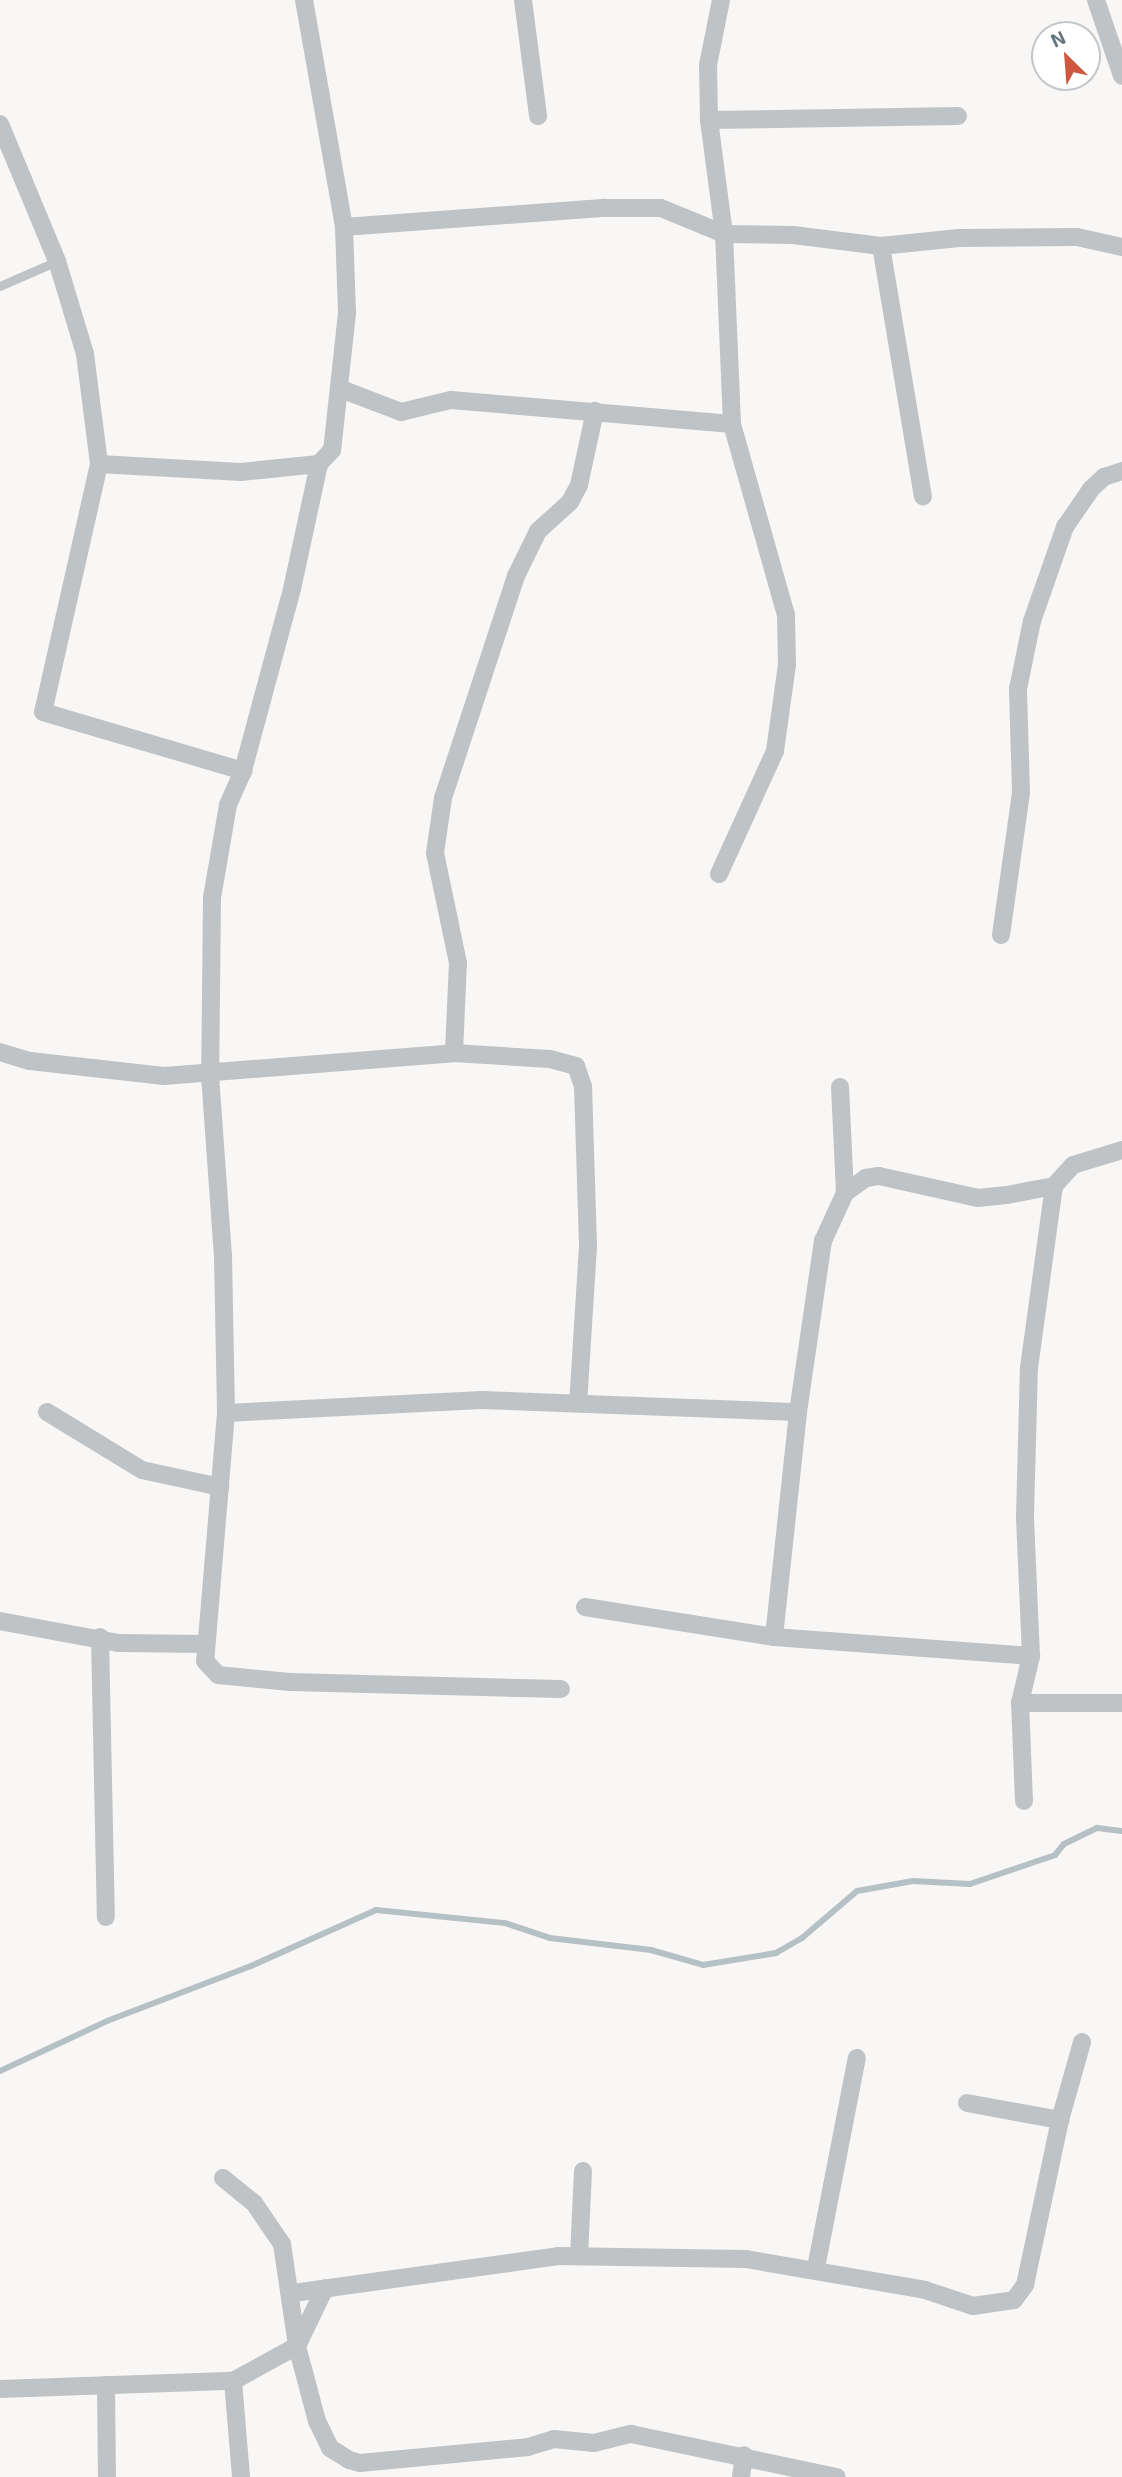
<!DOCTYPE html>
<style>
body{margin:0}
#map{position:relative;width:1122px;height:2477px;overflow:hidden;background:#f8f7f5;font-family:"Exo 2",sans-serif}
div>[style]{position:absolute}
.stream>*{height:6px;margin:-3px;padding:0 3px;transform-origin:3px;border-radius:3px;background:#b6c1c5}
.service>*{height:9px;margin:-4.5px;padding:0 4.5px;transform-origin:4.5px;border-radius:4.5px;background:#bfc3c6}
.minor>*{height:18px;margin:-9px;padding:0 9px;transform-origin:9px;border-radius:9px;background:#bfc3c6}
span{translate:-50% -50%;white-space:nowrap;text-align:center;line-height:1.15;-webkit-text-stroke:7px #fff;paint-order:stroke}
.north{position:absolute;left:1031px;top:21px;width:70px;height:70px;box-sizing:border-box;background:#fff;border:2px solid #c2c7cb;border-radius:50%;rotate:335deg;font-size:19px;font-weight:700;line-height:28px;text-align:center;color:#66747d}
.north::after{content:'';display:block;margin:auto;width:24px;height:32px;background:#ce583f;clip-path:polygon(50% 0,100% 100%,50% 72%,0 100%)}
</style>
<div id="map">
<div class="stream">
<i style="left:0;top:2071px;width:118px;rotate:-25deg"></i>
<i style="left:107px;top:2021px;width:154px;rotate:-20.9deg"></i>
<i style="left:251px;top:1966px;width:137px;rotate:-24.1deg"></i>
<i style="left:376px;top:1910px;width:130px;rotate:5.8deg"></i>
<i style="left:505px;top:1923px;width:47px;rotate:18.4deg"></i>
<i style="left:550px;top:1938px;width:102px;rotate:6.8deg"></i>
<i style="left:651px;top:1950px;width:54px;rotate:16.1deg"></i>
<i style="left:703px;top:1965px;width:74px;rotate:-9.3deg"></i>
<i style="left:776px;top:1953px;width:30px;rotate:-30deg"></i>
<i style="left:802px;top:1938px;width:72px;rotate:-40.5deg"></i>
<i style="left:857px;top:1891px;width:57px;rotate:-10.1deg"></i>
<i style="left:913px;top:1881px;width:57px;rotate:3deg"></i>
<i style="left:970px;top:1884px;width:90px;rotate:-18.8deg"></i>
<i style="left:1055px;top:1855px;width:14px;rotate:-51deg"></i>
<i style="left:1064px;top:1844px;width:37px;rotate:-26deg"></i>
<i style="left:1097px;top:1828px;width:25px;rotate:7deg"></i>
</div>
<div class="service">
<i style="left:0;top:286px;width:62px;rotate:-23.7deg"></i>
</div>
<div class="minor">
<i style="left:304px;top:0;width:230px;rotate:80deg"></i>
<i style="left:344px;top:227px;width:86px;rotate:88deg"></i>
<i style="left:347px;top:313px;width:138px;rotate:96.2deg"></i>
<i style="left:332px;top:450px;width:19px;rotate:133deg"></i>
<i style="left:319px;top:464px;width:128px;rotate:102.2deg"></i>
<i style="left:292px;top:589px;width:188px;rotate:105.1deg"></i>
<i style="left:243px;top:771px;width:37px;rotate:114deg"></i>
<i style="left:228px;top:805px;width:94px;rotate:99.8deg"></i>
<i style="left:212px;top:898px;width:177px;rotate:90.6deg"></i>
<i style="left:210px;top:1075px;width:181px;rotate:85.9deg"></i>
<i style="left:223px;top:1256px;width:157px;rotate:88.9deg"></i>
<i style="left:226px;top:1413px;width:249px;rotate:94.8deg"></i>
<i style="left:205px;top:1661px;width:19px;rotate:47deg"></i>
<i style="left:218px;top:1675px;width:72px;rotate:5.6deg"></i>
<i style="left:290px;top:1682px;width:271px;rotate:1.5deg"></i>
<i style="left:523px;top:0;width:117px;rotate:82.6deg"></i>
<i style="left:1096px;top:0;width:80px;rotate:71.1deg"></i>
<i style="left:709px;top:120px;width:249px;rotate:-0.9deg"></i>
<i style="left:0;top:124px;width:148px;rotate:67.4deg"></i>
<i style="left:57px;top:261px;width:97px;rotate:73.2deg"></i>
<i style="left:85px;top:354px;width:111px;rotate:82.7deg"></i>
<i style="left:99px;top:464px;width:254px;rotate:102.7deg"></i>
<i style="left:43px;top:712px;width:209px;rotate:16.4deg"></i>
<i style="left:344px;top:227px;width:262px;rotate:-4.2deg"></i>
<i style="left:605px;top:208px;width:56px"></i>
<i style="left:661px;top:208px;width:68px;rotate:22.4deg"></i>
<i style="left:724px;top:234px;width:69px;rotate:0.8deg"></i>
<i style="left:793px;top:235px;width:89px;rotate:7.1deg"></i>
<i style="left:881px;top:246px;width:78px;rotate:-5.9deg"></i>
<i style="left:959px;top:238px;width:118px;rotate:-0.5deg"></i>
<i style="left:1077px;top:237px;width:46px;rotate:12.5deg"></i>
<i style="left:881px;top:246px;width:254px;rotate:80.5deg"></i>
<i style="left:341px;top:389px;width:64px;rotate:21deg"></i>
<i style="left:401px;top:412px;width:51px;rotate:-13.5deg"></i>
<i style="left:451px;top:400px;width:282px;rotate:4.9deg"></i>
<i style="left:99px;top:464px;width:142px;rotate:3.2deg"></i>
<i style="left:241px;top:472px;width:78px;rotate:-5.9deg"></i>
<i style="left:719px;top:874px;width:135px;rotate:-65.5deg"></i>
<i style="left:775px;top:751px;width:88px;rotate:-82.1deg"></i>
<i style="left:787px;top:664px;width:49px;rotate:-91.2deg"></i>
<i style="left:786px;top:615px;width:198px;rotate:-105.8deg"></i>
<i style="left:732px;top:424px;width:190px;rotate:-92.4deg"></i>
<i style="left:724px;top:234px;width:115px;rotate:-97.5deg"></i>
<i style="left:709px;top:120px;width:55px;rotate:-91deg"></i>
<i style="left:708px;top:65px;width:66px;rotate:-78.7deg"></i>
<i style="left:1001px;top:935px;width:144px;rotate:-82deg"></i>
<i style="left:1021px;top:792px;width:103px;rotate:-91.7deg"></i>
<i style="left:1018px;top:689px;width:69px;rotate:-78.4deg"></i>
<i style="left:1032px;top:621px;width:100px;rotate:-70.7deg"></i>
<i style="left:1065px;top:527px;width:46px;rotate:-55.6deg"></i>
<i style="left:1091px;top:489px;width:18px;rotate:-43deg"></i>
<i style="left:1104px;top:477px;width:19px;rotate:-18deg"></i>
<i style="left:0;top:1052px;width:31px;rotate:17deg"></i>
<i style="left:30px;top:1061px;width:135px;rotate:6.4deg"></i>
<i style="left:164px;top:1076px;width:291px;rotate:-4.5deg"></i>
<i style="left:454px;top:1053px;width:96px;rotate:3.6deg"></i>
<i style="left:550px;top:1059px;width:27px;rotate:15deg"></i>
<i style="left:576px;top:1066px;width:21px;rotate:71deg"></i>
<i style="left:583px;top:1086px;width:160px;rotate:88.2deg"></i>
<i style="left:588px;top:1246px;width:157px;rotate:93.6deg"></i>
<i style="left:454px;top:1053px;width:90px;rotate:-87.5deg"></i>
<i style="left:458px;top:963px;width:112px;rotate:-101.8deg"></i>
<i style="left:435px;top:853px;width:56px;rotate:-81.7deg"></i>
<i style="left:443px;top:798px;width:234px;rotate:-71.8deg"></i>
<i style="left:516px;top:576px;width:50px;rotate:-63.9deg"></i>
<i style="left:538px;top:531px;width:43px;rotate:-42.2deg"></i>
<i style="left:570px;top:502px;width:19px;rotate:-62deg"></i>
<i style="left:579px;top:485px;width:76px;rotate:-77.8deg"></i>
<i style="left:840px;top:1087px;width:106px;rotate:87.3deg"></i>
<i style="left:47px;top:1412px;width:111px;rotate:31.4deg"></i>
<i style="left:142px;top:1470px;width:80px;rotate:12.3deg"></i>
<i style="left:226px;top:1413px;width:256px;rotate:-2.9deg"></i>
<i style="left:482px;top:1400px;width:316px;rotate:2.2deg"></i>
<i style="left:585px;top:1607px;width:191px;rotate:9deg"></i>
<i style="left:774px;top:1637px;width:258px;rotate:4.2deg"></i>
<i style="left:0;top:1621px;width:121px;rotate:10.5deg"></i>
<i style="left:119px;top:1643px;width:86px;rotate:0.7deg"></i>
<i style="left:100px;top:1637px;width:280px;rotate:88.8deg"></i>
<i style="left:774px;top:1637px;width:226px;rotate:-83.9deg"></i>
<i style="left:798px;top:1412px;width:173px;rotate:-81.7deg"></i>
<i style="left:823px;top:1241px;width:53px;rotate:-65.4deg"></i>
<i style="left:845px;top:1193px;width:26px;rotate:-36deg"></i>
<i style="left:866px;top:1178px;width:13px;rotate:-9deg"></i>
<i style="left:879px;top:1176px;width:101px;rotate:12.5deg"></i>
<i style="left:978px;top:1198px;width:29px;rotate:-6deg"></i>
<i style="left:1007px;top:1195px;width:48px;rotate:-10.8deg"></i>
<i style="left:1054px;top:1186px;width:28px;rotate:-48deg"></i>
<i style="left:1073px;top:1165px;width:51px;rotate:-17deg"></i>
<i style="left:1020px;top:1703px;width:102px"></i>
<i style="left:1024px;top:1801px;width:98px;rotate:-92.3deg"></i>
<i style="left:1020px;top:1703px;width:48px;rotate:-76.8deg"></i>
<i style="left:1031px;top:1656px;width:139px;rotate:-92.5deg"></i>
<i style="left:1025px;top:1517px;width:149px;rotate:-88.5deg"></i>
<i style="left:1029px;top:1368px;width:184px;rotate:-82.2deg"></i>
<i style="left:967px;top:2103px;width:95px;rotate:10.4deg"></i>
<i style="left:223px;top:2178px;width:40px;rotate:39deg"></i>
<i style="left:254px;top:2203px;width:50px;rotate:55.7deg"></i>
<i style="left:282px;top:2244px;width:103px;rotate:81.6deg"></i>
<i style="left:297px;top:2346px;width:78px;rotate:75.1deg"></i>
<i style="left:317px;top:2421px;width:30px;rotate:64deg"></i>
<i style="left:330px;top:2448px;width:22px;rotate:32deg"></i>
<i style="left:349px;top:2460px;width:11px;rotate:15deg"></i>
<i style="left:360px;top:2463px;width:169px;rotate:-5.4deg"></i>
<i style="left:528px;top:2447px;width:27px;rotate:-17deg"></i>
<i style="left:554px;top:2439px;width:40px;rotate:5.7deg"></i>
<i style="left:594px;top:2443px;width:38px;rotate:-14deg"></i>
<i style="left:631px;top:2434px;width:210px;rotate:11.8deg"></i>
<i style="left:579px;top:2256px;width:85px;rotate:-87.3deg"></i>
<i style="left:816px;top:2268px;width:214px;rotate:-79deg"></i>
<i style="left:293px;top:2293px;width:268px;rotate:-7.9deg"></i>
<i style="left:558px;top:2256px;width:188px;rotate:0.9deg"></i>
<i style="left:746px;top:2259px;width:182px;rotate:9.8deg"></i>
<i style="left:925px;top:2290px;width:51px;rotate:18.4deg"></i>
<i style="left:973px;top:2306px;width:41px;rotate:-8.3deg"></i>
<i style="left:1014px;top:2300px;width:19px;rotate:-54deg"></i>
<i style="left:1025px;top:2285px;width:169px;rotate:-78deg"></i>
<i style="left:1060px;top:2120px;width:81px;rotate:-74.2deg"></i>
<i style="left:233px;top:2381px;width:96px;rotate:85.2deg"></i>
<i style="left:106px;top:2385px;width:92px;rotate:89.4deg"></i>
<i style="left:0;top:2389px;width:233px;rotate:-2deg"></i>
<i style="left:233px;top:2381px;width:73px;rotate:-28.7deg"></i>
<i style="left:297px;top:2346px;width:64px;rotate:-64.2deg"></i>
<i style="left:741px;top:2477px;width:22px;rotate:-82deg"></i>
</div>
<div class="north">N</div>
</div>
